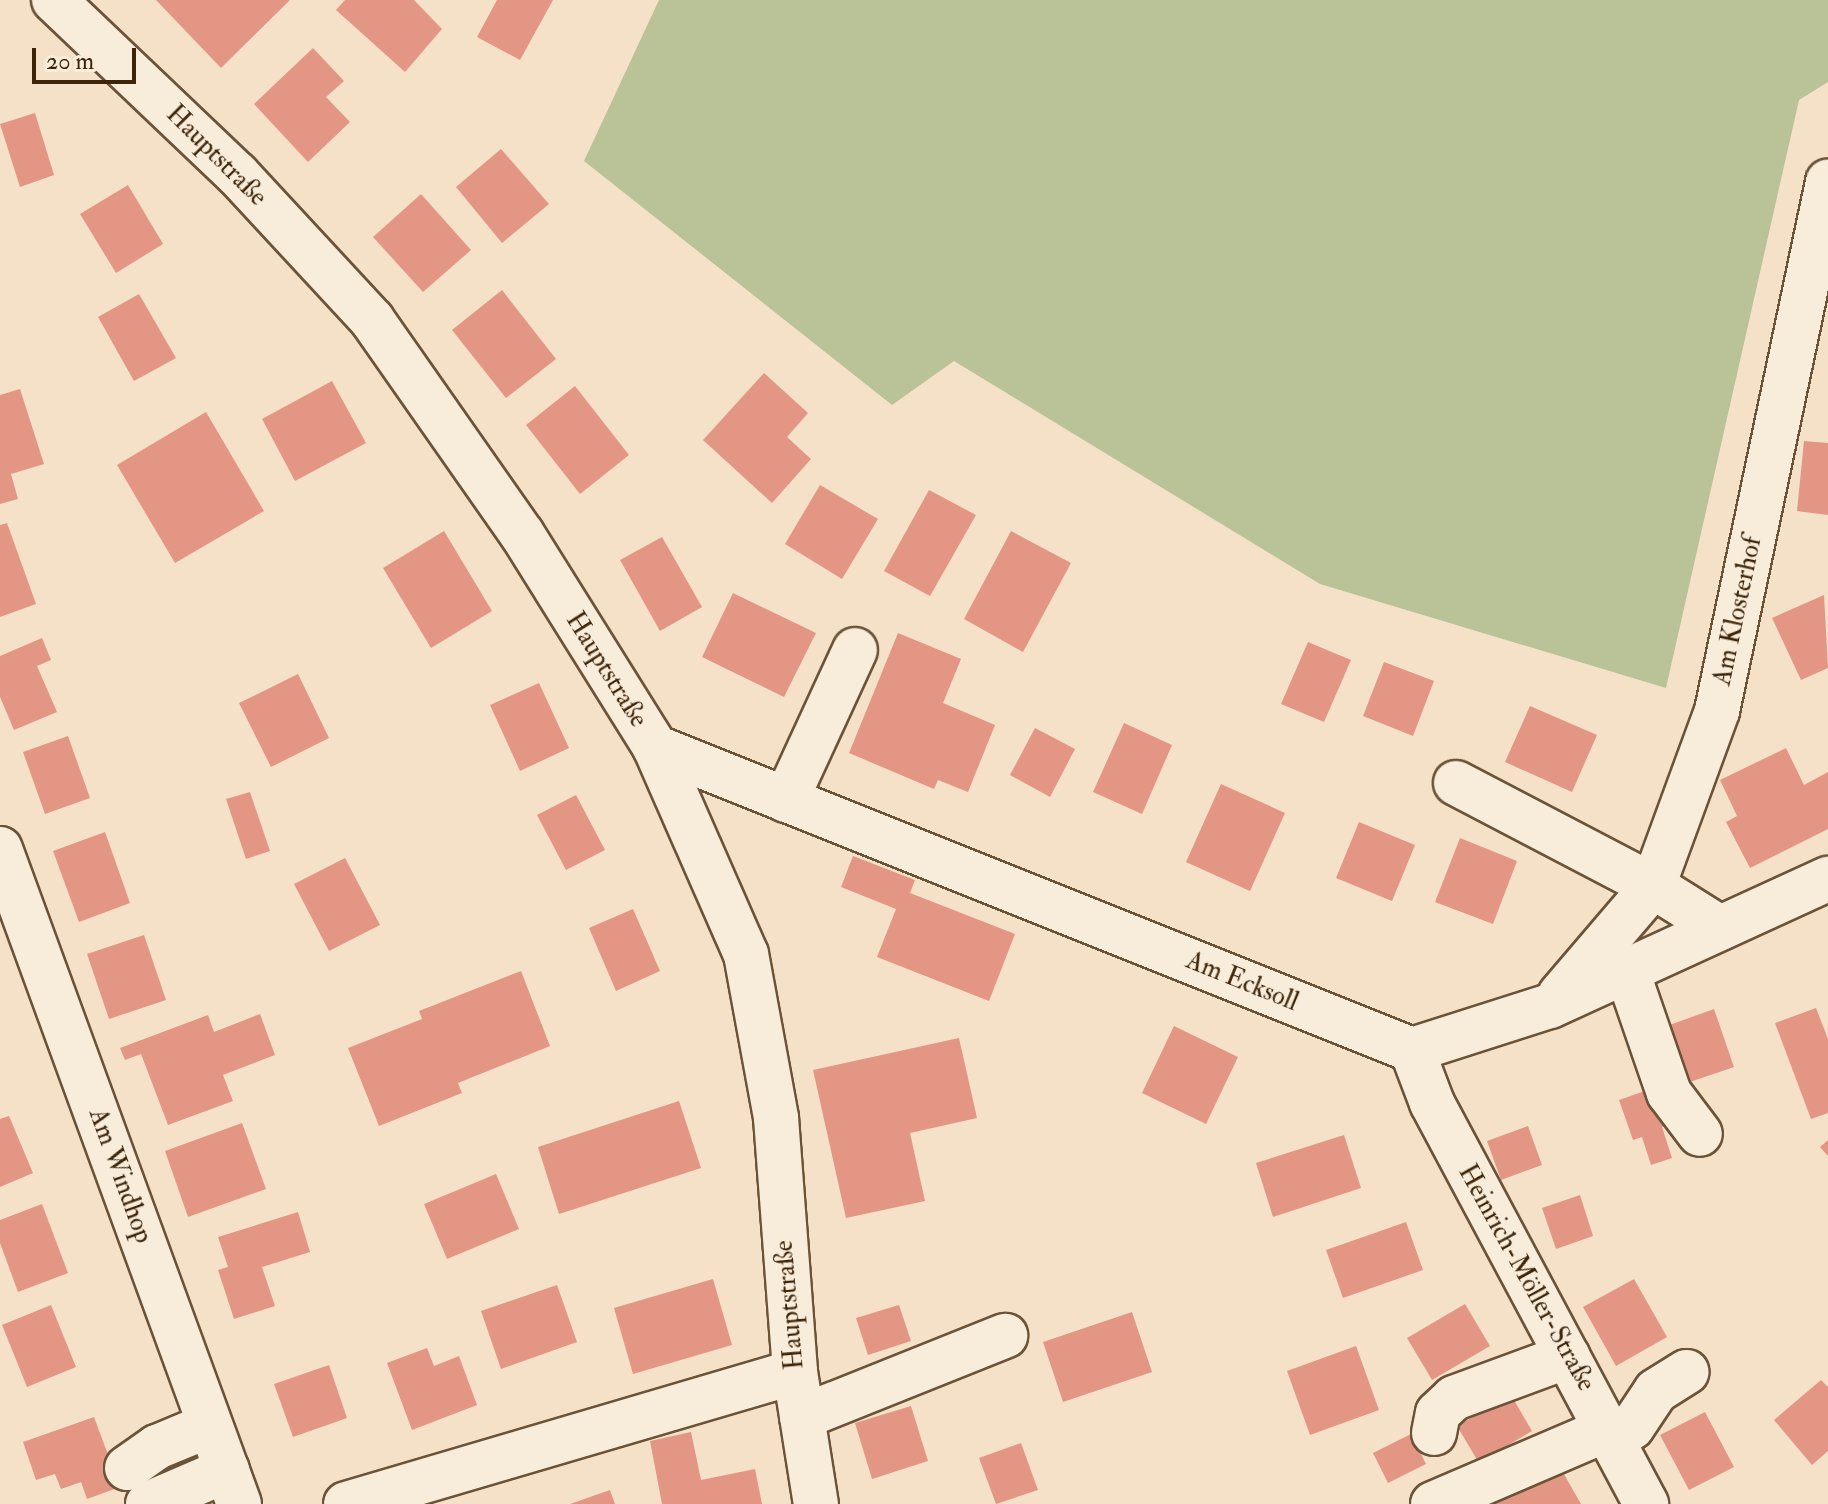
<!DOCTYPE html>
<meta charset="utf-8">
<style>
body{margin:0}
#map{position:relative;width:1828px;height:1504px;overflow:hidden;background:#f4e1c7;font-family:"IM FELL Double Pica",serif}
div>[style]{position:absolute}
.green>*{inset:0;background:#b9c397}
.building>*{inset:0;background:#e49684}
.roads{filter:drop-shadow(2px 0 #6b5338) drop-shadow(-2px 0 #6b5338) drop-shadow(0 2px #6b5338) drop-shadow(0 -2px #6b5338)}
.minor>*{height:44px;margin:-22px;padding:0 22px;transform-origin:22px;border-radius:22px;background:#f8ecdb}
span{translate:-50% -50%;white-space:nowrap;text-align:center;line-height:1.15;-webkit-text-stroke:6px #f8ecdb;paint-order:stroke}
.street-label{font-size:26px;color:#3d2409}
.scale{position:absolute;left:32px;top:48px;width:104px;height:36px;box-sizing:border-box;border:4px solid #3d2409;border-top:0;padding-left:10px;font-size:24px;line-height:28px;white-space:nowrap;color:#3d2409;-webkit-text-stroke:6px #f8ecdb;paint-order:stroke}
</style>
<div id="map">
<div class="green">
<i style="clip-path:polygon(659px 0,1828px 0,1828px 82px,1799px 100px,1666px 688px,1320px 584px,954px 361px,892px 405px,584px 161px)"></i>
</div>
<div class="building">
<i style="clip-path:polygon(156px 0,290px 0,221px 68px)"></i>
<i style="clip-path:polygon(345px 0,414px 0,442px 29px,405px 72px,336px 10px)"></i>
<i style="clip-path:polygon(497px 0,553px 0,520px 60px,477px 37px)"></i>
<i style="clip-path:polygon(313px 48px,344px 81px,326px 97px,350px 122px,308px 162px,254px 104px)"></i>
<i style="clip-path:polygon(35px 113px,54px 175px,20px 187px,0 124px)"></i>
<i style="clip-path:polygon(501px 149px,549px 204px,502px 243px,456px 187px)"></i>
<i style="clip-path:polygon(128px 185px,163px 244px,116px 273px,80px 214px)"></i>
<i style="clip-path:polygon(421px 194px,471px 250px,423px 292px,373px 237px)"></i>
<i style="clip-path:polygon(502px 290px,556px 359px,506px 398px,452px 330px)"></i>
<i style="clip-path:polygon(139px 294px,176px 358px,134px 381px,98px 317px)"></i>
<i style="clip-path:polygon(764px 373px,808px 413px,787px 437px,811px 459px,772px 503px,703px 440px)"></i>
<i style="clip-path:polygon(332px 381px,366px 443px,295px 481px,262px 419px)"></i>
<i style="clip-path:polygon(575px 386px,629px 455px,580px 494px,526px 425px)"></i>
<i style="clip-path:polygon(20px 389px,44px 464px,11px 474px,18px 499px,0 504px,0 395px)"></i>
<i style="clip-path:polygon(206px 412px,264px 511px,175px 563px,117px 465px)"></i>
<i style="clip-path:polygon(1804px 441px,1828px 443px,1828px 515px,1797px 511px)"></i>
<i style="clip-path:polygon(820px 485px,878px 519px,842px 579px,785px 544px)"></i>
<i style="clip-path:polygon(929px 490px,976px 515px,930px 596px,884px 571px)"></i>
<i style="clip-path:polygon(7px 523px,36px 604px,0 617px,0 525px)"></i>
<i style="clip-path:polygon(444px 531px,492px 611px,431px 648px,383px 568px)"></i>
<i style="clip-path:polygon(1011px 531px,1071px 563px,1023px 652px,964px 619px)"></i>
<i style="clip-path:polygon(662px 537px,702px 607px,660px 631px,620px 560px)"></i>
<i style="clip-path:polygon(733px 593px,816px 633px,784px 697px,702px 657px)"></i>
<i style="clip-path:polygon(1824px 595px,1828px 668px,1801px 680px,1772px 618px)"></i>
<i style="clip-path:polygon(898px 633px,961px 659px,943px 703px,995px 725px,968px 792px,938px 780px,934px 789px,849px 753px)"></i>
<i style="clip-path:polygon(42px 638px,51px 660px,37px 666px,57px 712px,14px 730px,0 697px,0 656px)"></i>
<i style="clip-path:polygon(1308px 642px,1351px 660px,1324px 722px,1281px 704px)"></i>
<i style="clip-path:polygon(1384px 662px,1434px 681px,1413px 736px,1363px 716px)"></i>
<i style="clip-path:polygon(298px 674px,329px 738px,271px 767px,239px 703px)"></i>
<i style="clip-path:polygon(539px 683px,569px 748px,520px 771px,490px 705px)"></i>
<i style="clip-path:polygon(1530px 706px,1597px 735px,1572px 792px,1505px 762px)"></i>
<i style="clip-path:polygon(1124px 723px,1172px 745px,1142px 814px,1093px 792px)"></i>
<i style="clip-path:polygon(1035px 728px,1075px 749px,1050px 797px,1010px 775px)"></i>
<i style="clip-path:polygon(68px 736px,90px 798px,45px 814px,23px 752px)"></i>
<i style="clip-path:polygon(1786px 748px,1804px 785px,1828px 772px,1828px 829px,1750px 868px,1726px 822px,1737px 816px,1720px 780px)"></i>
<i style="clip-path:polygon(1221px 784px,1285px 813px,1250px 891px,1186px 862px)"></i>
<i style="clip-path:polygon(250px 792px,270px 851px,246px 859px,226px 799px)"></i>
<i style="clip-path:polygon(576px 795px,605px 850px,566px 870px,537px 815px)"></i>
<i style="clip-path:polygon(1359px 822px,1415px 845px,1392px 901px,1336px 878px)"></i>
<i style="clip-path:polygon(105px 832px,130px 903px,79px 922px,53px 851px)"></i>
<i style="clip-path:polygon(1460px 838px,1517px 861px,1493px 924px,1435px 902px)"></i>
<i style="clip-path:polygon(853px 856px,915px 880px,910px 893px,1015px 934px,989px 1001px,877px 957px,896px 909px,841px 887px)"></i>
<i style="clip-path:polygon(345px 858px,380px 925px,329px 951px,294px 884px)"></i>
<i style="clip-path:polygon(633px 909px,660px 971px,616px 991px,589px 928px)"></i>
<i style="clip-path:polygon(144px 935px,166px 1000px,109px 1019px,87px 954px)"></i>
<i style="clip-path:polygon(521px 971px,550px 1046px,458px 1083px,462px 1093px,379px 1126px,348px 1048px,422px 1019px,419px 1011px)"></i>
<i style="clip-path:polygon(1816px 1008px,1828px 1039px,1828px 1113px,1811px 1119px,1775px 1023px)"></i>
<i style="clip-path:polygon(1714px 1009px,1734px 1067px,1684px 1084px,1664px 1027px)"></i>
<i style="clip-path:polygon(260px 1014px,275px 1055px,223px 1075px,233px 1101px,168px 1125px,141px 1054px,125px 1060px,120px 1048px,208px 1015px,214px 1032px)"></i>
<i style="clip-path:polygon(1174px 1026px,1238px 1057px,1206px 1124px,1142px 1093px)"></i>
<i style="clip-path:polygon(959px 1038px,977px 1118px,910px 1133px,925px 1201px,846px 1218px,813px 1070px)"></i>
<i style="clip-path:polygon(1659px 1086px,1672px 1123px,1662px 1127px,1672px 1158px,1651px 1165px,1642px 1137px,1633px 1140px,1619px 1100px)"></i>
<i style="clip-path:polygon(679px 1101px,701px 1168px,559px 1214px,538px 1147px)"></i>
<i style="clip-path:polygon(9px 1116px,33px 1173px,0 1187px,0 1119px)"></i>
<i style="clip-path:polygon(242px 1123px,266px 1189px,188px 1217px,165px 1151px)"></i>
<i style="clip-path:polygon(1528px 1126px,1542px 1165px,1501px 1180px,1487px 1141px)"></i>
<i style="clip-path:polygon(1344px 1135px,1361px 1188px,1273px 1217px,1256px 1163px)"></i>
<i style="clip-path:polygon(1828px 1140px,1828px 1156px,1820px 1147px)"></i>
<i style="clip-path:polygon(496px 1174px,519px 1229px,447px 1259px,424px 1204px)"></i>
<i style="clip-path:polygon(1580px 1195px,1593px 1236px,1556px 1249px,1542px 1208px)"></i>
<i style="clip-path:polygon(42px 1204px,68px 1273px,18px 1292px,0 1243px,0 1220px)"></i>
<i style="clip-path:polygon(298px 1212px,310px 1252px,262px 1267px,275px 1306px,234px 1319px,218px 1270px,228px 1267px,218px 1237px)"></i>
<i style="clip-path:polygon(1406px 1222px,1423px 1270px,1343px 1298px,1326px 1250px)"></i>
<i style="clip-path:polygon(713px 1279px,732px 1345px,633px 1374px,614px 1308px)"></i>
<i style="clip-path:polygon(1634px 1279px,1667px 1337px,1616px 1366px,1583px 1307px)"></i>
<i style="clip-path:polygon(557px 1285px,577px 1342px,501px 1369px,481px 1311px)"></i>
<i style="clip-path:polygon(1465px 1304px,1490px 1346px,1432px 1380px,1407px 1338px)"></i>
<i style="clip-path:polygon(51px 1305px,76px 1367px,27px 1387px,2px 1325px)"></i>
<i style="clip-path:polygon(899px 1305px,911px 1341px,868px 1355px,856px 1318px)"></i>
<i style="clip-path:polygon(1132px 1312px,1152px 1372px,1063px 1402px,1043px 1342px)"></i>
<i style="clip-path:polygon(1356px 1346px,1379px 1410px,1310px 1435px,1287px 1371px)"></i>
<i style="clip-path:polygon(427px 1348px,434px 1366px,459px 1356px,477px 1405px,412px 1430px,387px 1363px)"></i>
<i style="clip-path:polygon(329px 1365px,347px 1418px,293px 1437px,274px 1384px)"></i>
<i style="clip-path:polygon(1821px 1380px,1828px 1387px,1828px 1451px,1812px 1465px,1774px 1420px)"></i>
<i style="clip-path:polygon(1511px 1395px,1532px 1431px,1479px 1463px,1457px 1426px)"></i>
<i style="clip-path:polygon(911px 1406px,928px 1461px,872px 1479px,855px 1423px)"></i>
<i style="clip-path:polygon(1705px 1412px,1734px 1467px,1689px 1490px,1660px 1435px)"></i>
<i style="clip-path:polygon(94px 1417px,120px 1487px,87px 1499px,81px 1482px,61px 1489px,55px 1474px,36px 1480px,23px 1442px)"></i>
<i style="clip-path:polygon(691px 1432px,701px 1480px,755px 1469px,762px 1504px,662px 1504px,650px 1441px)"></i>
<i style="clip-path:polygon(1411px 1434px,1426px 1464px,1388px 1483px,1373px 1453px)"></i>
<i style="clip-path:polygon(1021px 1443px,1038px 1490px,996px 1504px,979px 1458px)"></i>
<i style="clip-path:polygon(182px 1444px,195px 1470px,176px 1479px,163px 1453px)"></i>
<i style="clip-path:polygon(1557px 1462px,1581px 1504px,1482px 1504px)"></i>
<i style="clip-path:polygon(610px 1490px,615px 1504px,570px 1504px)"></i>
</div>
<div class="roads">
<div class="minor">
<i style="left:54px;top:0;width:253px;rotate:43.6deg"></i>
<i style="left:237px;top:174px;width:199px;rotate:47.2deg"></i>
<i style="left:372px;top:320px;width:261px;rotate:55deg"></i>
<i style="left:522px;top:534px;width:251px;rotate:58deg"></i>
<i style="left:655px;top:747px;width:226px;rotate:66.3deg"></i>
<i style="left:746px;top:954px;width:167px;rotate:79.6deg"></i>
<i style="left:776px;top:1118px;width:255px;rotate:85.7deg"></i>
<i style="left:795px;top:1372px;width:134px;rotate:81deg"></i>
<i style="left:655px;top:747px;width:815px;rotate:21.81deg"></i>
<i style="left:1412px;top:1050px;width:145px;rotate:-17.7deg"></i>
<i style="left:1550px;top:1006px;width:306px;rotate:-24.6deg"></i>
<i style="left:1456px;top:783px;width:222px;rotate:27.6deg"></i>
<i style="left:1653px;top:886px;width:79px;rotate:32.1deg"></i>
<i style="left:786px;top:800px;width:165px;rotate:-65.3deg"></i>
<i style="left:0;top:849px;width:697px;rotate:69.95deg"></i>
<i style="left:1627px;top:971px;width:129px;rotate:71deg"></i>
<i style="left:1669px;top:1093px;width:51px;rotate:52.9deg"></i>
<i style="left:1560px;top:995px;width:143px;rotate:-49.5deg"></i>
<i style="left:1653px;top:886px;width:186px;rotate:-69.9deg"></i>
<i style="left:1717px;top:711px;width:541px;rotate:-78.15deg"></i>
<i style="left:1412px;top:1050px;width:57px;rotate:69.3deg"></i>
<i style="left:1432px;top:1103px;width:455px;rotate:61.9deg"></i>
<i style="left:802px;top:1417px;width:219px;rotate:-21.8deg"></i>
<i style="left:1434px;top:1433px;width:20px;rotate:-79deg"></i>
<i style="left:1438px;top:1413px;width:22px;rotate:-43deg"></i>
<i style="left:1454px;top:1398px;width:121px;rotate:-20.2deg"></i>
<i style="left:1614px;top:1440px;width:22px;rotate:-36deg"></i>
<i style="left:1632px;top:1427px;width:43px;rotate:-56.3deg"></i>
<i style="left:1656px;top:1391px;width:36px;rotate:-32deg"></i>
<i style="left:127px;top:1468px;width:37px;rotate:-35deg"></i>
<i style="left:157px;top:1447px;width:57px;rotate:-22.5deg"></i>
<i style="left:148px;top:1504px;width:86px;rotate:-23.3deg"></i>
<i style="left:346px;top:1504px;width:468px;rotate:-16.4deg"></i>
<i style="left:1433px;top:1504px;width:190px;rotate:-23.2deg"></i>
</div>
</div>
<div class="street-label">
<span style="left:216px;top:156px;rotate:45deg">Hauptstraße</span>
<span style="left:1738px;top:611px;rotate:-78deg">Am Klosterhof</span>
<span style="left:606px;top:670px;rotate:58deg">Hauptstraße</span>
<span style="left:1242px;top:982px;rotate:22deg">Am Ecksoll</span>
<span style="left:120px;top:1176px;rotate:70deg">Am Windhop</span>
<span style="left:1526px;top:1278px;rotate:61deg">Heinrich-Möller-Straße</span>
<span style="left:790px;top:1305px;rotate:-95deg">Hauptstraße</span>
</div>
<div class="scale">20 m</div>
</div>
